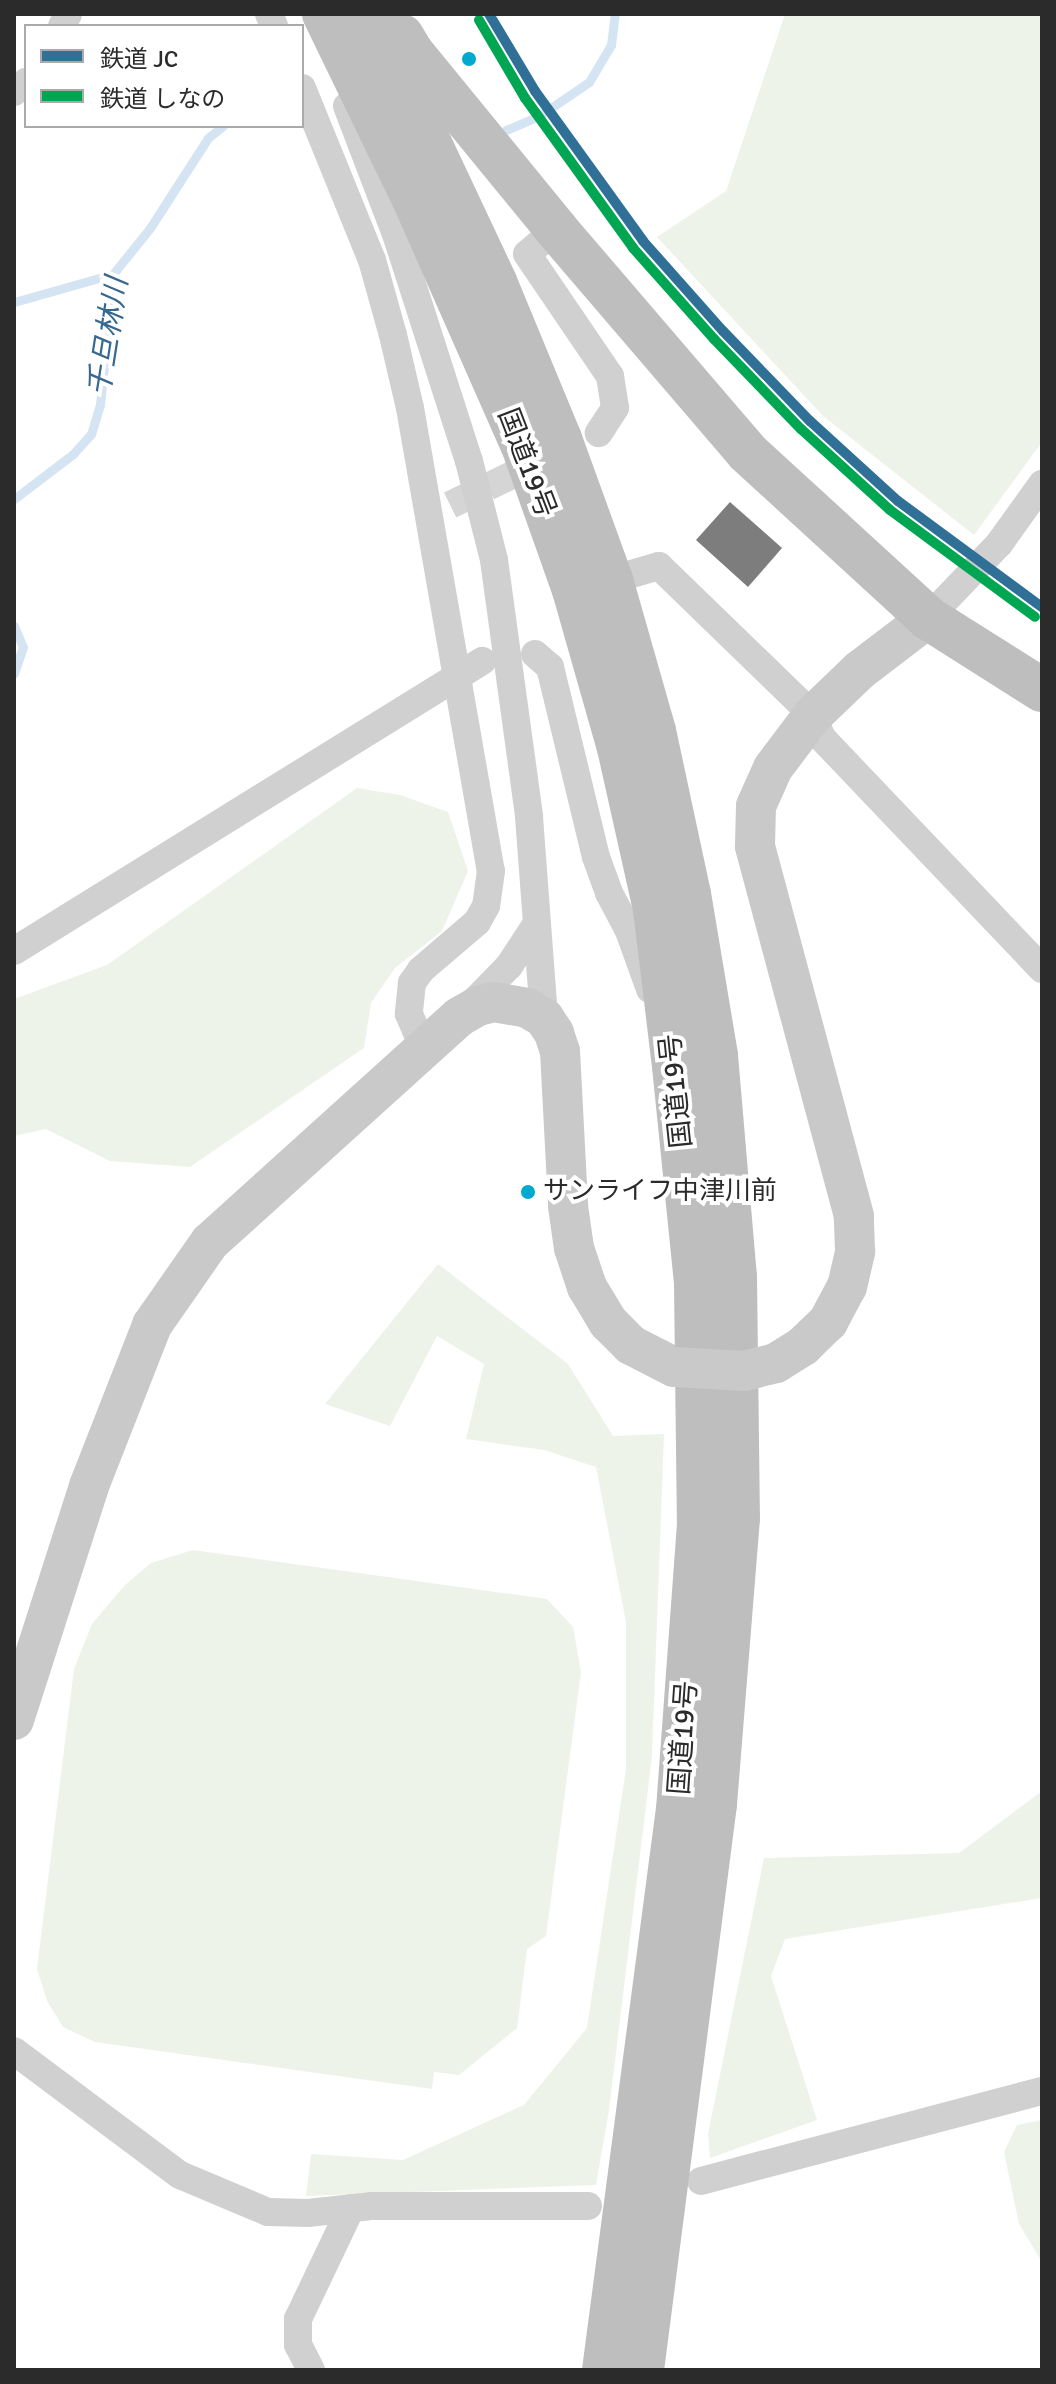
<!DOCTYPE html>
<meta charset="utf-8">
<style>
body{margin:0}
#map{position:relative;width:1056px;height:2384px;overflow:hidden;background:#fff;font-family:Signika,"Noto Sans JP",sans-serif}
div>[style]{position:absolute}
.green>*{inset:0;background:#eef3e9}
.stream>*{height:9px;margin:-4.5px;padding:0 4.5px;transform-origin:4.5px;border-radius:4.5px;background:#d4e4f2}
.building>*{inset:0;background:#7d7d7d}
.street-tunnel>*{height:28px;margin-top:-14px;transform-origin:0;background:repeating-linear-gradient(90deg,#d5d5d5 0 28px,transparent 0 42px)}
.street>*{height:28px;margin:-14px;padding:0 14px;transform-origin:14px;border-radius:14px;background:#d0d0d0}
.secondary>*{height:40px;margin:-20px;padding:0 20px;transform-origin:20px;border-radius:20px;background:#c9c9c9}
.highway>*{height:44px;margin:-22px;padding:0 22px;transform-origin:22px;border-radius:22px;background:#bebebe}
.secondary-bridge>*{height:40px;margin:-20px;padding:0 20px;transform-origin:20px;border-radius:20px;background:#c9c9c9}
.rail-1>*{height:10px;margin:-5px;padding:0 5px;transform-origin:5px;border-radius:5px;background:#307097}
.rail-2>*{height:10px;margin:-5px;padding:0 5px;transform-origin:5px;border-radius:5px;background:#00a651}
.dots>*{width:22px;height:22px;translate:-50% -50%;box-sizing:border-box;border:4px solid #fff;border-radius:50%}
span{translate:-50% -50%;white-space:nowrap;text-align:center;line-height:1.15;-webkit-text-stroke:8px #fff;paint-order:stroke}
.bus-label{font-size:26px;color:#2b2b2b}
.left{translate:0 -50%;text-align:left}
.street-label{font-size:28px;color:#2b2b2b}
.water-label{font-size:30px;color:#376890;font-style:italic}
.frame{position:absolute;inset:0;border:16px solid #2b2b2b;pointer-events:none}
.legend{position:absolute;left:24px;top:24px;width:280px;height:104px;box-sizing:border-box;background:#fff;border:2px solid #aaa;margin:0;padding:10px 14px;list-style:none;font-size:24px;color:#2b2b2b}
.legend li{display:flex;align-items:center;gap:16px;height:40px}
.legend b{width:40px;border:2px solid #aaa}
</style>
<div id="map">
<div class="green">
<i style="clip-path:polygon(785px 14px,1042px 14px,1042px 442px,974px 535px,823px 416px,657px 237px,726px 191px)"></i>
<i style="clip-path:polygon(357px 788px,400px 795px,448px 812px,468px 871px,442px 931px,395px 968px,371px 1003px,364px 1048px,190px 1167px,110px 1161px,46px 1129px,14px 1136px,14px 999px,107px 965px)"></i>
<i style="clip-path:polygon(438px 1264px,568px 1364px,613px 1436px,664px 1434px,652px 1756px,609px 2110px,596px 2185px,306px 2196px,311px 2154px,403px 2160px,524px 2105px,587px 2028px,626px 1769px,626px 1622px,596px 1467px,544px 1450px,466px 1439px,484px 1364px,437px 1336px,390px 1426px,325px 1404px)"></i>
<i style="clip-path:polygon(193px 1550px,547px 1599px,573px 1627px,581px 1672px,546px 1936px,527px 1949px,517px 2028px,459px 2075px,434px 2072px,432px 2089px,95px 2042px,63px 2027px,47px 2001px,37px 1969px,74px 1669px,92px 1624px,124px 1586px,151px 1563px)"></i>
<i style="clip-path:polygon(1042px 1791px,1042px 1898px,785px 1939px,771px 1976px,817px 2120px,710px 2158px,708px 2134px,764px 1858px,959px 1853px)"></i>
<i style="clip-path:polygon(1042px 2120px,1042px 2258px,1040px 2259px,1019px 2224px,1004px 2152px,1017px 2125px)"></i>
</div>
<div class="stream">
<i style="left:506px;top:130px;width:36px;rotate:-23deg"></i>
<i style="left:539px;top:116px;width:60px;rotate:-34.2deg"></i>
<i style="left:589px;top:82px;width:43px;rotate:-59.3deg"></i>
<i style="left:611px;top:45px;width:31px;rotate:-83deg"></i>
<i style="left:14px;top:302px;width:103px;rotate:-15.8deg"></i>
<i style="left:14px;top:499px;width:74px;rotate:-37.3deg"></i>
<i style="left:73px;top:454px;width:27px;rotate:-48deg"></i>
<i style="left:91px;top:434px;width:30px;rotate:-73deg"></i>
<i style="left:100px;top:405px;width:132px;rotate:-84.3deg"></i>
<i style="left:113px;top:274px;width:59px;rotate:-51.2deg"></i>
<i style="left:150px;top:228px;width:107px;rotate:-57.2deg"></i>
<i style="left:208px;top:138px;width:19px;rotate:-39deg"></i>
<i style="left:14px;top:626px;width:23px;rotate:67deg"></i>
<i style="left:23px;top:647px;width:28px;rotate:109deg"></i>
</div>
<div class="building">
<i style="clip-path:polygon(730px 502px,782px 548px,748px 587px,696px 540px)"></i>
</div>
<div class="street-tunnel">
<i style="left:450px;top:505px;width:103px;rotate:-25.8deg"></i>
</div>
<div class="street">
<i style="left:269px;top:14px;width:13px;rotate:67deg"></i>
<i style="left:62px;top:26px;width:13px;rotate:-63deg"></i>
<i style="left:302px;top:88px;width:186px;rotate:67.9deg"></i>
<i style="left:372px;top:260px;width:78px;rotate:74.4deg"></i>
<i style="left:393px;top:335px;width:75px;rotate:76.9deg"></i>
<i style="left:410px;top:408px;width:470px;rotate:80.1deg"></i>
<i style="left:491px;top:871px;width:35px;rotate:98deg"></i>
<i style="left:486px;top:906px;width:18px;rotate:119deg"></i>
<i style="left:477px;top:922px;width:74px;rotate:139.4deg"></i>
<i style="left:421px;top:970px;width:16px;rotate:125deg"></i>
<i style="left:412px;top:983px;width:31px;rotate:96deg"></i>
<i style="left:409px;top:1014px;width:38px;rotate:67deg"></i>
<i style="left:14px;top:92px;width:16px;rotate:-40deg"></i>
<i style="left:347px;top:106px;width:140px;rotate:69.1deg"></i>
<i style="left:397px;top:237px;width:235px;rotate:72.2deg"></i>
<i style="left:469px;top:461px;width:102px;rotate:75.8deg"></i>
<i style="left:494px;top:560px;width:259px;rotate:82.2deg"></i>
<i style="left:529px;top:817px;width:202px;rotate:85.7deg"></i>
<i style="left:556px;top:229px;width:38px;rotate:139deg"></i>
<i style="left:527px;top:254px;width:148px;rotate:55.8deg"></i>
<i style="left:610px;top:376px;width:32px;rotate:81deg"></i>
<i style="left:615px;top:408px;width:30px;rotate:123deg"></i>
<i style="left:611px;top:580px;width:50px;rotate:-16.3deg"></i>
<i style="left:659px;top:566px;width:214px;rotate:44.1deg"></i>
<i style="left:813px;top:715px;width:25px;rotate:69deg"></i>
<i style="left:822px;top:738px;width:319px;rotate:46.4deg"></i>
<i style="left:928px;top:618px;width:103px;rotate:-46.2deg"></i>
<i style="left:999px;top:544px;width:74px;rotate:-54.4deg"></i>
<i style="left:535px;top:654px;width:20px;rotate:41deg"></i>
<i style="left:550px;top:667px;width:195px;rotate:76.4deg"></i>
<i style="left:596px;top:857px;width:38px;rotate:70deg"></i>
<i style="left:609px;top:893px;width:40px;rotate:62deg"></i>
<i style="left:628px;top:928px;width:65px;rotate:70.2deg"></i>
<i style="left:14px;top:951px;width:551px;rotate:-31.78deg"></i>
<i style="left:467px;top:1009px;width:60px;rotate:-45.7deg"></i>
<i style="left:509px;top:966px;width:51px;rotate:-56.9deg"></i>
<i style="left:14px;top:2051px;width:207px;rotate:36.8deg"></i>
<i style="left:180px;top:2175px;width:95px;rotate:22.8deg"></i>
<i style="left:268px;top:2212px;width:40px;rotate:1.4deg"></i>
<i style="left:308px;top:2213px;width:63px;rotate:-6.3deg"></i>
<i style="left:371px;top:2206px;width:217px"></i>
<i style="left:701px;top:2181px;width:353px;rotate:-14.8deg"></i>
<i style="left:311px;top:2370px;width:28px;rotate:-117deg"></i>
<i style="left:298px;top:2345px;width:26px;rotate:-90deg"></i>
<i style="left:298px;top:2319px;width:123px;rotate:-64.5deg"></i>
</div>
<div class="secondary">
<i style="left:776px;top:1363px;width:32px;rotate:-32deg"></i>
<i style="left:803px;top:1346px;width:35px;rotate:-44deg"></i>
<i style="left:828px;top:1322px;width:40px;rotate:-62deg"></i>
<i style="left:847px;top:1287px;width:37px;rotate:-77deg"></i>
<i style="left:855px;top:1251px;width:35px;rotate:-92deg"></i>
<i style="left:854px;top:1216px;width:383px;rotate:-105deg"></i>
<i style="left:755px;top:846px;width:40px;rotate:-88.6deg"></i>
<i style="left:756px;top:806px;width:42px;rotate:-65.9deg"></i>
<i style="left:773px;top:768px;width:66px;rotate:-53deg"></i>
<i style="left:813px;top:715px;width:65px;rotate:-43.8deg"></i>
<i style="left:860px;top:670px;width:86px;rotate:-37.4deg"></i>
<i style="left:14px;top:1720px;width:246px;rotate:-72.2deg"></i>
<i style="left:89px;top:1486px;width:173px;rotate:-68.6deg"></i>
<i style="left:152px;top:1325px;width:101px;rotate:-55.1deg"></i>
<i style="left:210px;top:1242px;width:336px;rotate:-42.1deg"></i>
<i style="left:459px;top:1017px;width:22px;rotate:-30deg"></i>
<i style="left:478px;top:1006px;width:16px;rotate:-14deg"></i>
<i style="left:494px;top:1002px;width:34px;rotate:10deg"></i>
<i style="left:527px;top:1008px;width:20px;rotate:30deg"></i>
<i style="left:544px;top:1018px;width:18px;rotate:56deg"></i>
<i style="left:554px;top:1033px;width:19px;rotate:72deg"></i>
<i style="left:560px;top:1051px;width:155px;rotate:87deg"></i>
<i style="left:568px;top:1206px;width:42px;rotate:81.9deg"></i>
<i style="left:574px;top:1248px;width:41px;rotate:71.6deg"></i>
<i style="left:587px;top:1287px;width:41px;rotate:59deg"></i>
<i style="left:608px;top:1322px;width:33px;rotate:45deg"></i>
<i style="left:631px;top:1345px;width:48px;rotate:27.1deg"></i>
</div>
<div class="highway">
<i style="left:324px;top:14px;width:203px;rotate:64.1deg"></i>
<i style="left:413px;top:197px;width:272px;rotate:66.2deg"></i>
<i style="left:523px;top:446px;width:153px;rotate:70.5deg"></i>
<i style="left:574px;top:590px;width:164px;rotate:74.1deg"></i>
<i style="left:619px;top:748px;width:165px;rotate:77.4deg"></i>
<i style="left:655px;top:909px;width:158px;rotate:83.1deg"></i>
<i style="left:674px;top:1066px;width:219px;rotate:84.2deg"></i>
<i style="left:696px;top:1284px;width:240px;rotate:89.3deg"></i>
<i style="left:699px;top:1524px;width:286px;rotate:94.2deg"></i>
<i style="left:678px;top:1809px;width:566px;rotate:97.51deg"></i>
<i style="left:369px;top:14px;width:296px;rotate:64.8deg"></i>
<i style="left:495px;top:282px;width:170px;rotate:67.5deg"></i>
<i style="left:560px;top:439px;width:150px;rotate:70.1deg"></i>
<i style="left:611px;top:580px;width:157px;rotate:74.1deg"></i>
<i style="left:654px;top:731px;width:167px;rotate:77.9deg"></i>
<i style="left:689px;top:894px;width:164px;rotate:80.5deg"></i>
<i style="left:716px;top:1056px;width:222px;rotate:85.1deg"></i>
<i style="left:735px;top:1277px;width:241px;rotate:89.3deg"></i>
<i style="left:738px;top:1518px;width:287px;rotate:94.6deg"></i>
<i style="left:715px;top:1804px;width:571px;rotate:97.35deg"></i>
<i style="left:402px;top:36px;width:21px;rotate:59deg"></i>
<i style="left:413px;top:54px;width:226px;rotate:50.7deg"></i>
<i style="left:556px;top:229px;width:294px;rotate:49.4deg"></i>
<i style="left:747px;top:452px;width:246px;rotate:42.5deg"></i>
<i style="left:928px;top:618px;width:135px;rotate:32.3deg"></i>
</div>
<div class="secondary-bridge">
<i style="left:674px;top:1367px;width:70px;rotate:3.3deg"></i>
<i style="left:744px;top:1371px;width:33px;rotate:-14deg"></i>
</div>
<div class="rail-1">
<i style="left:489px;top:14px;width:90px;rotate:59.1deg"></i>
<i style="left:535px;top:91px;width:185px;rotate:54.2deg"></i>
<i style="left:643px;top:241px;width:120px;rotate:48.4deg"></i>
<i style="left:723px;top:331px;width:125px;rotate:46deg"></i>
<i style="left:810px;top:421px;width:119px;rotate:42.3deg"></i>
<i style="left:898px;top:501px;width:179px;rotate:36.4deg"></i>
</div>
<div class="rail-2">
<i style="left:479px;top:20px;width:91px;rotate:59.5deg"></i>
<i style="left:525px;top:98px;width:185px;rotate:54.2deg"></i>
<i style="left:633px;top:248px;width:122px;rotate:48.3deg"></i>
<i style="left:714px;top:339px;width:125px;rotate:46deg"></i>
<i style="left:801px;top:429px;width:120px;rotate:42.3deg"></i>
<i style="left:890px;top:510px;width:180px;rotate:36.4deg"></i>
</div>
<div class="dots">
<i style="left:469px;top:59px;background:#00a9ce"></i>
<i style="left:528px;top:1192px;background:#00a9ce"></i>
</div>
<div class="bus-label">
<span class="left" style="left:543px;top:1192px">サンライフ中津川前</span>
</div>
<div class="street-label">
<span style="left:527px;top:463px;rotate:69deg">国道19号</span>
<span style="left:676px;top:1091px;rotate:-96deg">国道19号</span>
<span style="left:683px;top:1738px;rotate:-86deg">国道19号</span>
</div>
<div class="water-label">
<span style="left:109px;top:337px;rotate:-81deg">千旦林川</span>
</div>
<div class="frame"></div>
<ul class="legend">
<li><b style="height:10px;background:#307097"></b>鉄道 JC</li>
<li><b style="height:10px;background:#00a651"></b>鉄道 しなの</li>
</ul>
</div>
